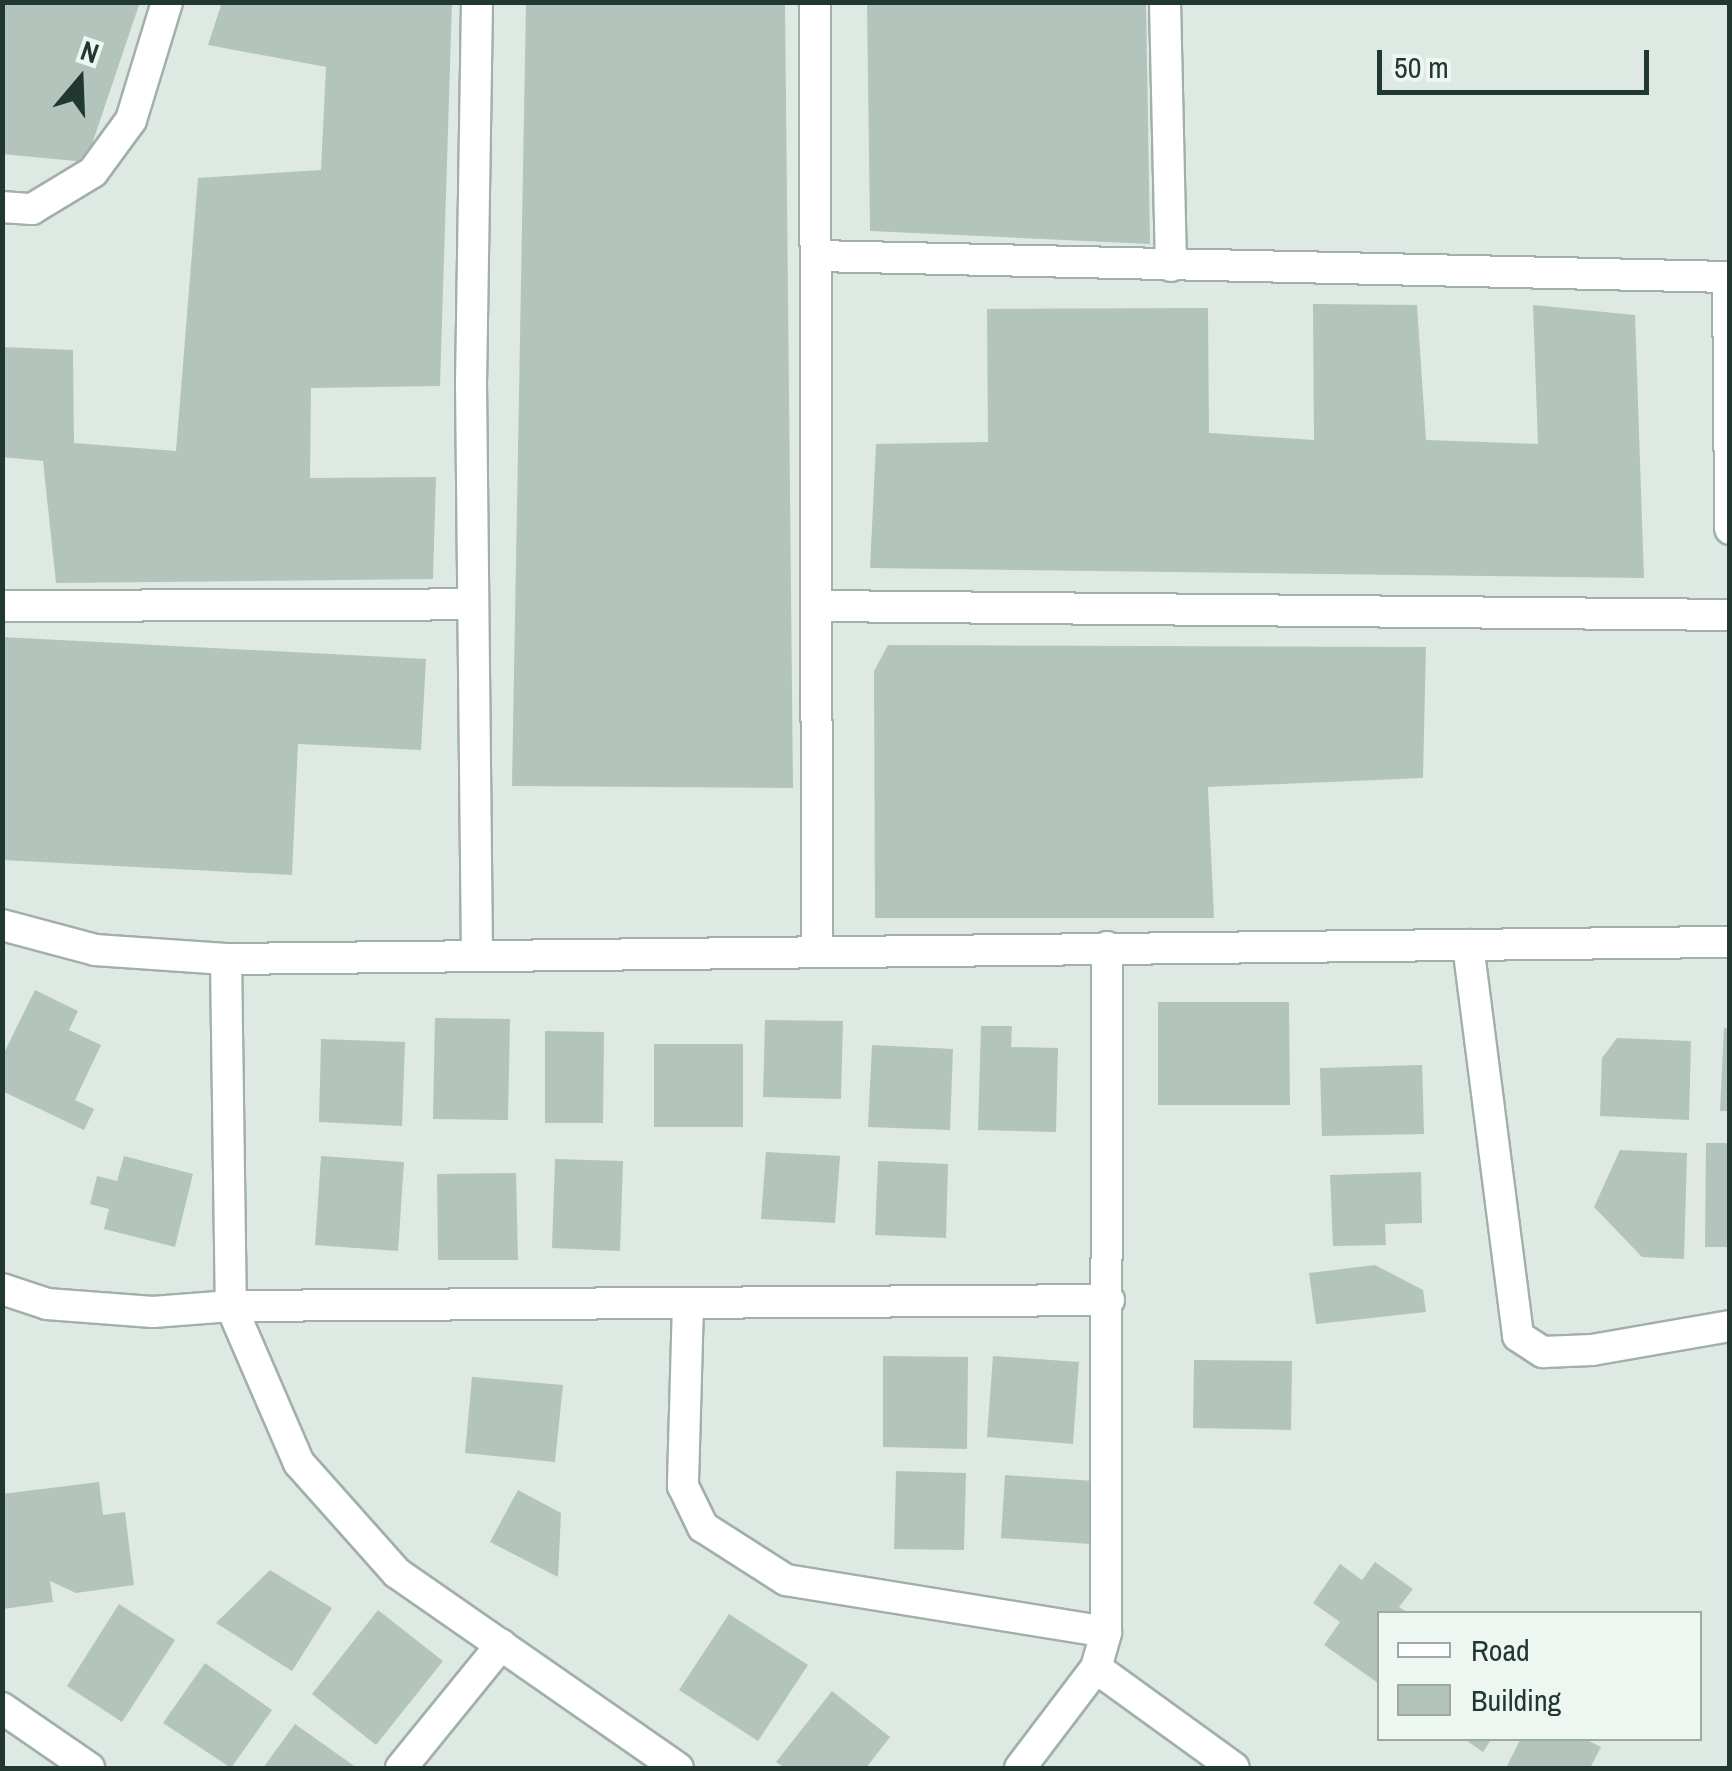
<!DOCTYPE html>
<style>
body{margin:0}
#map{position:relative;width:1732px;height:1771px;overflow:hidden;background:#dee9e3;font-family:"Archivo Narrow",sans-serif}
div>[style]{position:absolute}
.building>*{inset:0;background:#b3c4bc}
.roads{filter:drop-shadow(2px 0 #a1b0a9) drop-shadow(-2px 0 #a1b0a9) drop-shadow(0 2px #a1b0a9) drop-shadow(0 -2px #a1b0a9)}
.street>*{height:30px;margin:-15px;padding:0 15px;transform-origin:15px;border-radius:15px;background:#fff}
span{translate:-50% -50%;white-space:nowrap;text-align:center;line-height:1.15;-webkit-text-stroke:10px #eef6f1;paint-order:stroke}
.frame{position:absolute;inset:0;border:5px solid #20382f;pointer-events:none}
.legend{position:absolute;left:1377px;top:1611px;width:325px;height:130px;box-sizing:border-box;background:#eef6f1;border:2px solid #9caaa3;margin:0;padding:12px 18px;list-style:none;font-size:30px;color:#20382f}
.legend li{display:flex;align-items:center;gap:20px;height:50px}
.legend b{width:50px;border:2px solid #9caaa3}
.north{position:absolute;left:30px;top:30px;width:100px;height:100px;-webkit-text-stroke:8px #eef6f1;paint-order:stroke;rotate:19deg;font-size:28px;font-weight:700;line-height:40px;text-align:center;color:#20382f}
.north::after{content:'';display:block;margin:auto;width:35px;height:45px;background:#20382f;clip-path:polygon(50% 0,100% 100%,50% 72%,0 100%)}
.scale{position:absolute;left:1377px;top:50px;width:272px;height:45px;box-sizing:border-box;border:5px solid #20382f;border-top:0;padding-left:12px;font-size:30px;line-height:35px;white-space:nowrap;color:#20382f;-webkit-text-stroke:8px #eef6f1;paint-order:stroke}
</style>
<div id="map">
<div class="building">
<i style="clip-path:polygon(2px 2px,140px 2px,86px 162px,2px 154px)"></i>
<i style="clip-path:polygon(222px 2px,452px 2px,440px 386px,311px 388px,310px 478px,436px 477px,433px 579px,56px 583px,43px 461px,2px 457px,2px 347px,73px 350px,74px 443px,176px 451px,198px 178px,321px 170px,326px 67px,208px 45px)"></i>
<i style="clip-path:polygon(526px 2px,785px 2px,793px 788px,512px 786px)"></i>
<i style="clip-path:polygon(867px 2px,1146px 2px,1150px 244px,870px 231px)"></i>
<i style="clip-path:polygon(1313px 304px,1417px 305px,1426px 440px,1538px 444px,1533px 305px,1635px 315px,1644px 578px,870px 568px,876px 444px,988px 442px,987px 309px,1208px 308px,1209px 433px,1314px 440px)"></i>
<i style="clip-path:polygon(2px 637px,426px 659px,421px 750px,298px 744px,292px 875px,2px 860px)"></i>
<i style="clip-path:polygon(888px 645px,1426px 647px,1423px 778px,1208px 787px,1214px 918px,875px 918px,874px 671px)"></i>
<i style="clip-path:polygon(35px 990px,78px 1011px,69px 1030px,101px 1045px,75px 1100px,94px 1109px,84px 1130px,2px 1091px,2px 1057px)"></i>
<i style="clip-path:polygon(1158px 1002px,1289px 1002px,1290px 1105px,1158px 1105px)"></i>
<i style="clip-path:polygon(435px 1018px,510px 1019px,508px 1120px,433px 1119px)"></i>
<i style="clip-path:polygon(765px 1020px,843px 1021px,841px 1099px,763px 1097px)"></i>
<i style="clip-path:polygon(981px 1026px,1012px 1026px,1011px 1047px,1058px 1048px,1056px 1132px,978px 1130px)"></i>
<i style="clip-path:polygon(1724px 1028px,1730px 1029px,1730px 1111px,1720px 1111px)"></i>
<i style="clip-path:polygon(545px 1031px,604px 1032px,603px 1123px,545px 1123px)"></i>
<i style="clip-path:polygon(1617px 1038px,1691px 1041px,1689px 1120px,1600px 1116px,1602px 1058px)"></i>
<i style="clip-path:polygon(321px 1039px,405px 1042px,402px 1126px,319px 1122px)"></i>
<i style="clip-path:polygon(654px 1044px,743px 1044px,743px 1127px,654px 1127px)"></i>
<i style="clip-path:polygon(872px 1045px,953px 1049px,950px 1130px,868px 1127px)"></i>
<i style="clip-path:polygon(1422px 1065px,1424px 1134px,1322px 1136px,1320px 1068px)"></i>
<i style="clip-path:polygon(1706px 1143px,1730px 1143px,1730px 1247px,1705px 1247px)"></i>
<i style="clip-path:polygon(1620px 1150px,1687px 1153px,1684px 1259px,1642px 1257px,1594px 1207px)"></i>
<i style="clip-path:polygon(766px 1152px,840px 1156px,835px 1223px,761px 1219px)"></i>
<i style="clip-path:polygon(124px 1156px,193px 1174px,175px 1247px,104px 1229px,109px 1209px,90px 1204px,97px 1176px,117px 1181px)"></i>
<i style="clip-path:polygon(321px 1156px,404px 1162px,398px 1251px,315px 1245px)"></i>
<i style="clip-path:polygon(555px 1159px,623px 1161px,620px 1251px,552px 1248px)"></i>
<i style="clip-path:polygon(878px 1161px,948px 1164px,946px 1238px,875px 1235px)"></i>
<i style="clip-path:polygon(1421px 1172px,1422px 1223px,1385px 1224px,1386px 1245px,1333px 1246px,1330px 1175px)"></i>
<i style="clip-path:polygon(516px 1173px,518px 1260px,438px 1260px,437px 1174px)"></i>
<i style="clip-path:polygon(1375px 1265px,1423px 1290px,1426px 1312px,1316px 1324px,1309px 1273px)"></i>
<i style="clip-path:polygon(883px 1356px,968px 1357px,967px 1449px,883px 1447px)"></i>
<i style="clip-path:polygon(993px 1356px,1079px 1362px,1073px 1444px,987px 1437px)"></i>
<i style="clip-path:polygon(1194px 1360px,1292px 1361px,1291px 1430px,1193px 1428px)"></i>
<i style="clip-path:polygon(472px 1377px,563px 1385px,555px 1462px,465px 1453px)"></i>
<i style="clip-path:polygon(896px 1471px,966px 1473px,964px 1550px,894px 1549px)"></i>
<i style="clip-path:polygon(1005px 1475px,1094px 1481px,1090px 1544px,1001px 1538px)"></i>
<i style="clip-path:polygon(99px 1482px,103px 1515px,125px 1512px,134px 1585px,76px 1593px,50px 1581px,53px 1602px,3px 1609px,2px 1494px)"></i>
<i style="clip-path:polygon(518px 1490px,561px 1513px,558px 1577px,490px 1542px)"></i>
<i style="clip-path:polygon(1375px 1562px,1413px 1589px,1399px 1607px,1410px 1614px,1380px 1614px,1378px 1683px,1324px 1645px,1340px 1622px,1313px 1603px,1340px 1564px,1362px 1580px)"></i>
<i style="clip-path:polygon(270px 1570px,332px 1608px,292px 1671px,216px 1623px)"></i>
<i style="clip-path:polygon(119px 1604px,175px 1640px,122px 1722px,67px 1686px)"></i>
<i style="clip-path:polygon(378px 1610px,443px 1661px,376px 1745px,312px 1694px)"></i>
<i style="clip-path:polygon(729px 1614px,808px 1665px,758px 1741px,679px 1690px)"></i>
<i style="clip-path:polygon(205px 1663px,272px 1710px,231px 1768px,163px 1723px)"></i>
<i style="clip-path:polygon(832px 1691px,890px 1737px,866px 1768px,785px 1768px,776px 1762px)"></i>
<i style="clip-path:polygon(295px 1724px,357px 1768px,263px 1768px)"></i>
<i style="clip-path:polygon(1463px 1738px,1492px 1738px,1483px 1752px)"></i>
<i style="clip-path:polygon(1521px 1738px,1583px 1738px,1601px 1747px,1590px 1768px,1506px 1768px)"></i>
</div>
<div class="roads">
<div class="street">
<i style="left:477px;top:2px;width:381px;rotate:90.9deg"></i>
<i style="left:471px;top:383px;width:573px;rotate:89.4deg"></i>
<i style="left:815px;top:2px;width:948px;rotate:89.88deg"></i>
<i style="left:1165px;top:2px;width:264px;rotate:88.7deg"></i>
<i style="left:2px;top:207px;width:30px;rotate:4deg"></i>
<i style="left:32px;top:209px;width:71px;rotate:-31.2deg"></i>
<i style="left:93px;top:172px;width:64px;rotate:-53.8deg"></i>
<i style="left:131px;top:120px;width:123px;rotate:-73deg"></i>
<i style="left:817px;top:256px;width:913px;rotate:1.32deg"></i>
<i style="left:1728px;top:277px;width:252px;rotate:89.5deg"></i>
<i style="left:2px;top:606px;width:471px;rotate:-0.2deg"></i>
<i style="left:817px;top:606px;width:913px;rotate:0.56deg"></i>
<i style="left:2px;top:925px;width:96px;rotate:15deg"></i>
<i style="left:95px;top:950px;width:131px;rotate:3.9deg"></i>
<i style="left:226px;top:959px;width:1504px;rotate:-0.65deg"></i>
<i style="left:1468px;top:945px;width:394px;rotate:82.7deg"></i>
<i style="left:1518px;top:1336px;width:30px;rotate:33deg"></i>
<i style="left:1543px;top:1352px;width:49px;rotate:-2.3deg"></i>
<i style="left:1592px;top:1350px;width:140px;rotate:-9.9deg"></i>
<i style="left:226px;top:959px;width:347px;rotate:89.2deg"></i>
<i style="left:231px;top:1306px;width:171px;rotate:66.6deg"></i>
<i style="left:299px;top:1463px;width:147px;rotate:48.3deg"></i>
<i style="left:397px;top:1573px;width:342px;rotate:34.8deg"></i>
<i style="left:2px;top:1289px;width:47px;rotate:18.4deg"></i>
<i style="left:47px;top:1304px;width:106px;rotate:4.3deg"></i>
<i style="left:153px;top:1312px;width:78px;rotate:-4.4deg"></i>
<i style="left:231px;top:1306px;width:878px;rotate:-0.39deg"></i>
<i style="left:688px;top:1303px;width:183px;rotate:91.6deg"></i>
<i style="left:683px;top:1486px;width:46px;rotate:64deg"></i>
<i style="left:703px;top:1527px;width:98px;rotate:32.6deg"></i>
<i style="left:786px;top:1580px;width:324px;rotate:9.2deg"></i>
<i style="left:1096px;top:1668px;width:170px;rotate:35.9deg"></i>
<i style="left:2px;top:1708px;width:106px;rotate:34.6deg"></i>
<i style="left:401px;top:1768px;width:159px;rotate:-50.9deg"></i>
<i style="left:1020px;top:1768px;width:126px;rotate:-52.8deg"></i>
<i style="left:1096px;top:1668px;width:37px;rotate:-74deg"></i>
<i style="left:1106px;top:1632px;width:685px;rotate:-89.92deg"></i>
</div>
</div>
<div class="frame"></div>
<ul class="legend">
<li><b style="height:12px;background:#fff"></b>Road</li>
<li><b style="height:28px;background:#b3c4bc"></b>Building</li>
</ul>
<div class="north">N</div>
<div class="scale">50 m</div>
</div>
